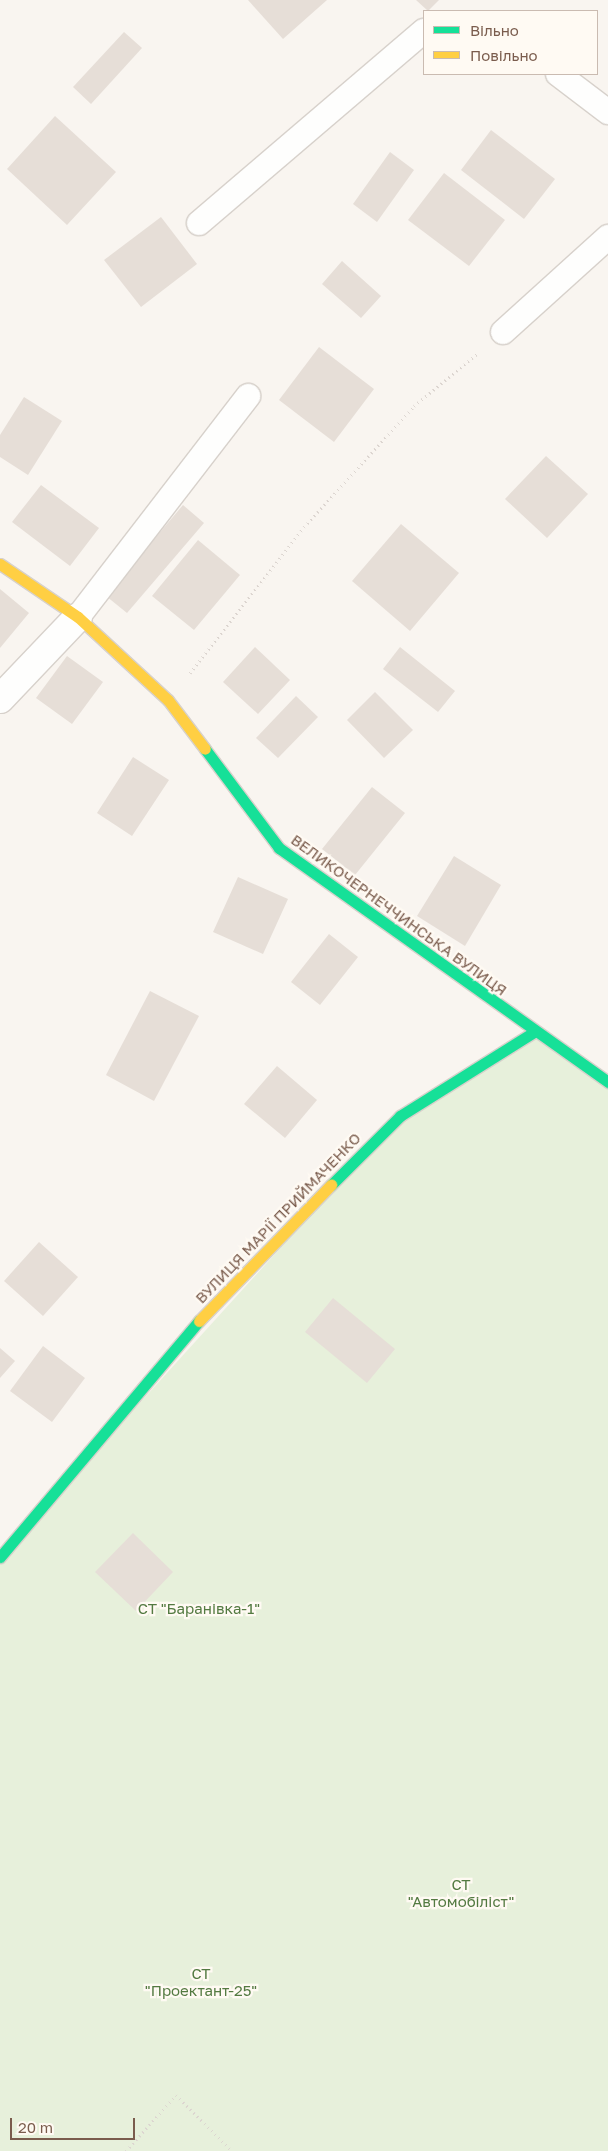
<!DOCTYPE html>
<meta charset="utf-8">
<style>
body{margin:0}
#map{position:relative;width:608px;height:2151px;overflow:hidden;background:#f9f5f0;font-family:"Golos Text",sans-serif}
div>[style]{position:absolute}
.green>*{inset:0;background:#e7f0db}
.building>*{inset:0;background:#e6ded7}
.path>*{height:3px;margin-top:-1.5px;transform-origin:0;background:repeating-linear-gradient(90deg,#dcd5d0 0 1px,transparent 0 5px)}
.roads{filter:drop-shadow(1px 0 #d7d1cb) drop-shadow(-1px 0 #d7d1cb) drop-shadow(0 1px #d7d1cb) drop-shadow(0 -1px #d7d1cb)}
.lane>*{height:24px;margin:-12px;padding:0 12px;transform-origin:12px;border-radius:12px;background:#fefefd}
.street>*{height:28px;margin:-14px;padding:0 14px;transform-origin:14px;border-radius:14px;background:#fefefd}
.fast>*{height:11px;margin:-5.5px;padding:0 5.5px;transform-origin:5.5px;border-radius:5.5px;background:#16e098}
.slow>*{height:11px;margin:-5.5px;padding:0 5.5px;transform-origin:5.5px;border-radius:5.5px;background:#ffcf43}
span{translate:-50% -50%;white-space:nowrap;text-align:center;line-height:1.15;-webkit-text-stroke:4.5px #fffaf3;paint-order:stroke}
.street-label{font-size:15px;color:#7a5c4d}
.park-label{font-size:15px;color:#537a41}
.legend{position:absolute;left:423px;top:10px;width:175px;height:65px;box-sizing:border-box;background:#fffaf3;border:1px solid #cabbb1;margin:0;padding:6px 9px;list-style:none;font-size:15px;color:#7a5c4d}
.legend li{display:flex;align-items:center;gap:10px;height:25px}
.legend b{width:25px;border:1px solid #cabbb1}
.scale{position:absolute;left:10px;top:2118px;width:125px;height:22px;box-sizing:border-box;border:2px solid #7a5c4d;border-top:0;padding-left:6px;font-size:15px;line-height:18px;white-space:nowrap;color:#7a5c4d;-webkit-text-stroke:4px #fffaf3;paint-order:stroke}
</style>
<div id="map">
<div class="green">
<i style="clip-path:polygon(534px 1032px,608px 1082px,608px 2151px,0 2151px,0 1557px,400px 1116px)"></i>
</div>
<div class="building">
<i style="clip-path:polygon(248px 0,327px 0,283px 39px)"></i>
<i style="clip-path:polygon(416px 0,439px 0,428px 11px)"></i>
<i style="clip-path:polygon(124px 32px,142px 48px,91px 104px,73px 87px)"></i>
<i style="clip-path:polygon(55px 116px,116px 172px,67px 225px,7px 169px)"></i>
<i style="clip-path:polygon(491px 130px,555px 179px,524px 219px,461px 170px)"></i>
<i style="clip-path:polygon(390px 152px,414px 170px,377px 222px,353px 204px)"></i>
<i style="clip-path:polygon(444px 173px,505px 220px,469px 266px,408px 220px)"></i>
<i style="clip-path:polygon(161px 217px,197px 264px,141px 307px,104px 260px)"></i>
<i style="clip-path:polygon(342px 261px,381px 296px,361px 318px,322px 284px)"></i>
<i style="clip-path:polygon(319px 347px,374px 389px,334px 442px,279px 400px)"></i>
<i style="clip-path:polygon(24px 397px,62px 421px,28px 475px,0 457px,0 435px)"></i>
<i style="clip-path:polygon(546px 456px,588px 494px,547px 538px,505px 499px)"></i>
<i style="clip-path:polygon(41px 485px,99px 528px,70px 566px,12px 522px)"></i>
<i style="clip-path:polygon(183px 505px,204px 523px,127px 613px,106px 596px)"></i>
<i style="clip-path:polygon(401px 524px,459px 573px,410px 631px,352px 581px)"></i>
<i style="clip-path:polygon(198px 540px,240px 575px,194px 630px,152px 596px)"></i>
<i style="clip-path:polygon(0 589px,29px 613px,0 648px)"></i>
<i style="clip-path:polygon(255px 647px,290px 680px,258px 714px,223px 682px)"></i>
<i style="clip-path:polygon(400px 647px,455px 691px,438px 712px,383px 669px)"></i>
<i style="clip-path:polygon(67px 656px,103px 682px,72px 724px,36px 698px)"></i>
<i style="clip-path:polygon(375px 692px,413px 730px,384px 758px,347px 720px)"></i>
<i style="clip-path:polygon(296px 696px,318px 717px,278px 758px,256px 738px)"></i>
<i style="clip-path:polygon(133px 757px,169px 780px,132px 836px,97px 813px)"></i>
<i style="clip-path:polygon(372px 787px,405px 813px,355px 875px,322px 849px)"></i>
<i style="clip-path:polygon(454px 856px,501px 885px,465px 946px,417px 916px)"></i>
<i style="clip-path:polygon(238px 877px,288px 899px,263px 954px,213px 932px)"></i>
<i style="clip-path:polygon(329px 934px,358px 957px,320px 1005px,291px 982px)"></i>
<i style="clip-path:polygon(150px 991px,199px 1016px,154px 1101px,106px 1075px)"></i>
<i style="clip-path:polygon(277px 1066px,317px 1100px,285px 1138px,244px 1104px)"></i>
<i style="clip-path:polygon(39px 1242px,78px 1277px,43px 1316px,4px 1281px)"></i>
<i style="clip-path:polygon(333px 1298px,395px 1349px,367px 1383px,305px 1332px)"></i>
<i style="clip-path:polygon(43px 1346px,85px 1378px,52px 1422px,10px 1391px)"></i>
<i style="clip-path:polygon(0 1348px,15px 1361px,0 1378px)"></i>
<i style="clip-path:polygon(133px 1533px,173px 1572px,136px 1611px,95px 1572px)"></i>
</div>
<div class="path">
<i style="left:190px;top:673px;width:185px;rotate:-52deg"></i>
<i style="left:304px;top:527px;width:164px;rotate:-47.7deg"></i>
<i style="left:414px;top:406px;width:83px;rotate:-39.6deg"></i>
<i style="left:126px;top:2151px;width:75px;rotate:-48.2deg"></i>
<i style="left:176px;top:2095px;width:79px;rotate:45deg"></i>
</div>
<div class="roads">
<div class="lane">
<i style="left:558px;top:74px;width:63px;rotate:37.2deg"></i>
<i style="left:199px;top:223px;width:296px;rotate:-40.5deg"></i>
<i style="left:503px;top:332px;width:142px;rotate:-42.1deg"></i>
<i style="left:78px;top:617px;width:279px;rotate:-52.4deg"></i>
</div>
<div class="street">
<i style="left:0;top:699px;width:113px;rotate:-46.4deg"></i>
</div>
<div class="fast">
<i style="left:205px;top:749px;width:124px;rotate:53.2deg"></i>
<i style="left:279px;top:848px;width:404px;rotate:35.4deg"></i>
<i style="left:331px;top:1185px;width:98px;rotate:-45deg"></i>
<i style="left:400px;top:1116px;width:158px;rotate:-32.1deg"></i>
<i style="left:0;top:1557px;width:309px;rotate:-49.9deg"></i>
</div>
<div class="slow">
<i style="left:0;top:564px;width:94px;rotate:34.2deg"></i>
<i style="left:78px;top:617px;width:122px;rotate:42.7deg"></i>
<i style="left:168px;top:700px;width:61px;rotate:52.9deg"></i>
<i style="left:199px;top:1321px;width:190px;rotate:-45.9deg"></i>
</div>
</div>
<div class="street-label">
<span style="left:399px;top:915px;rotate:36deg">ВЕЛИКОЧЕРНЕЧЧИНСЬКА ВУЛИЦЯ</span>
<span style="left:278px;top:1218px;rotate:-46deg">ВУЛИЦЯ МАРІЇ ПРИЙМАЧЕНКО</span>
</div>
<div class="park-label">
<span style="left:199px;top:1609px">СТ "Баранівка-1"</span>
<span style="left:461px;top:1893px">СТ<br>"Автомобіліст"</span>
<span style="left:201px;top:1982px">СТ<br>"Проектант-25"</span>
</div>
<ul class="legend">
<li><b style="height:6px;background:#16e098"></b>Вільно</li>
<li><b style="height:6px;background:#ffcf43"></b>Повільно</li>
</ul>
<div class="scale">20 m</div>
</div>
